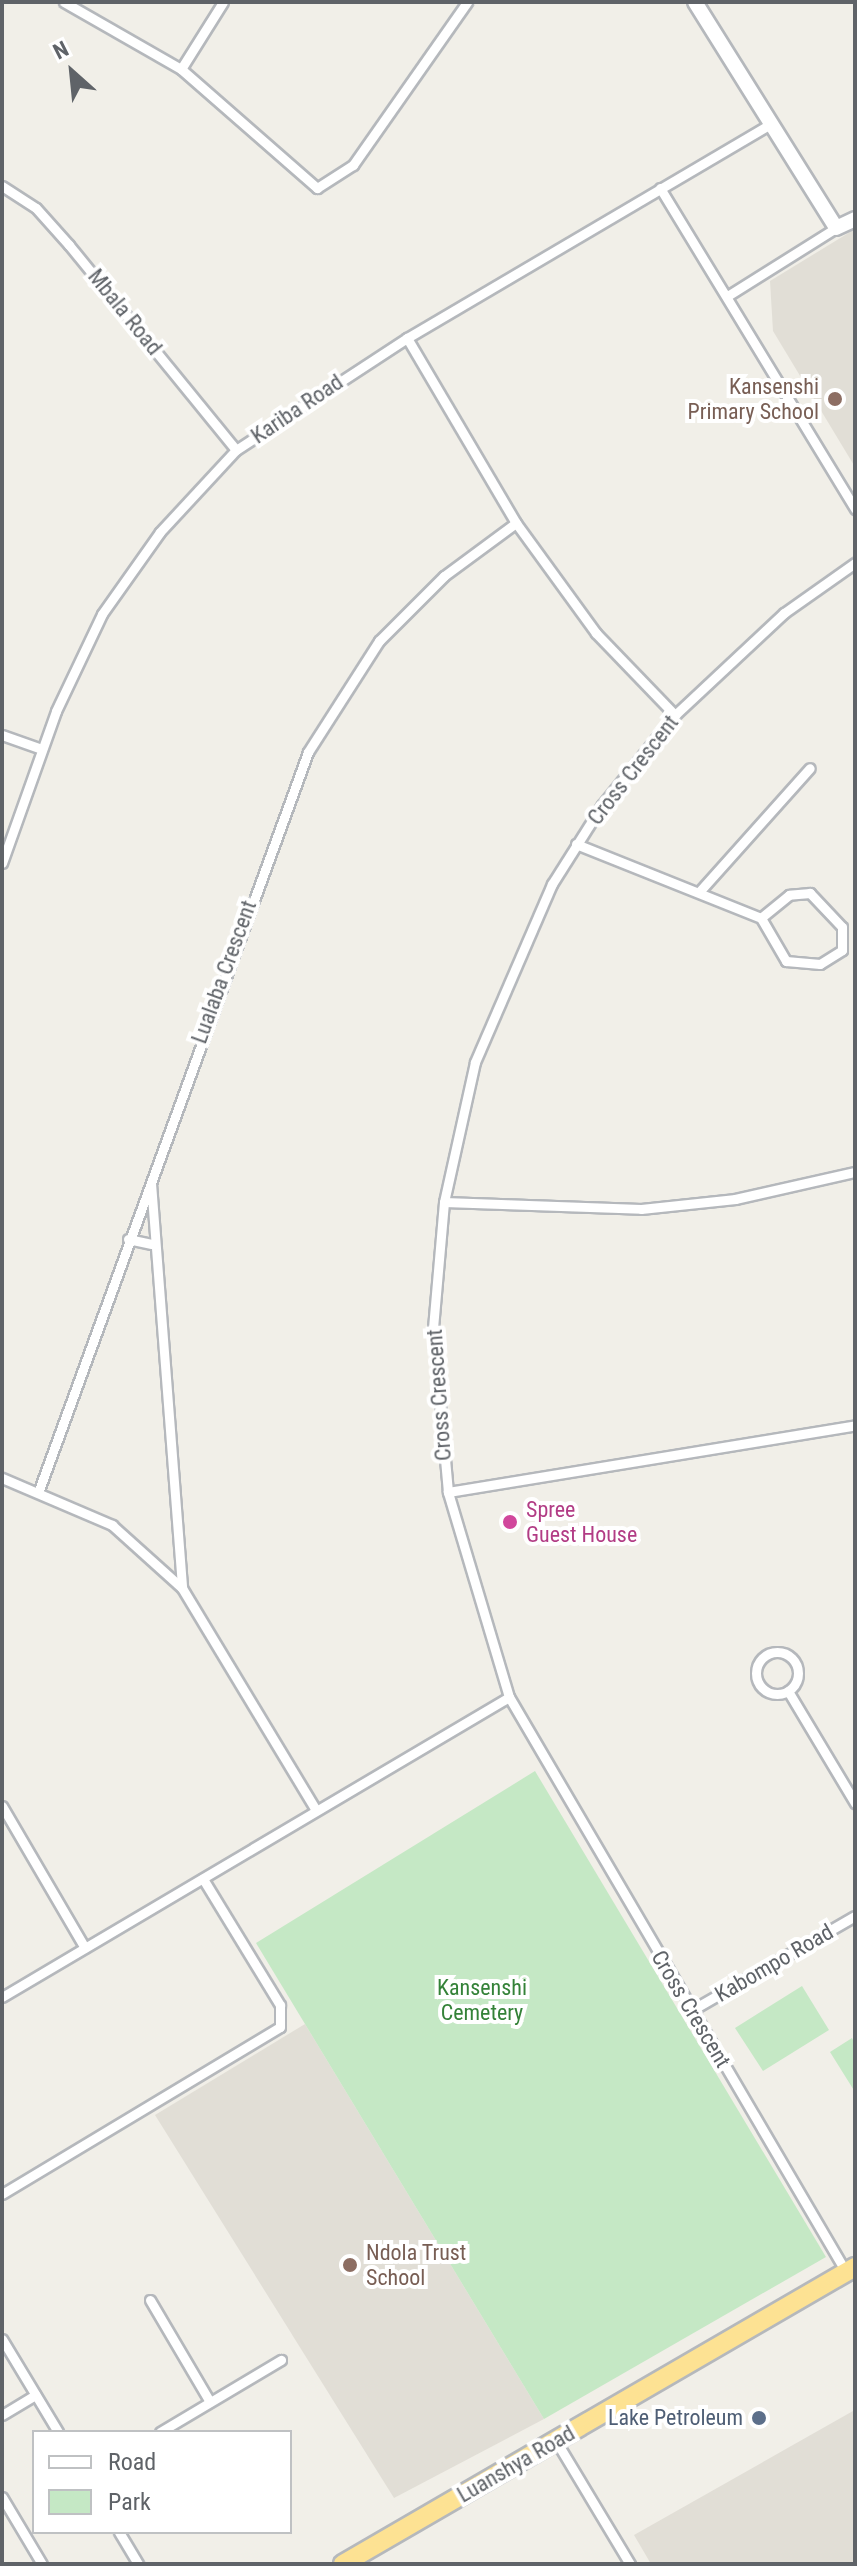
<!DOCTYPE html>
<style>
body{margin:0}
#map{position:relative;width:857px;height:2566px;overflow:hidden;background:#f1efe8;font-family:"Roboto Condensed",sans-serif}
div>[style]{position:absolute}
.education>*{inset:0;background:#e1ded6}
.green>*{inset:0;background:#c5e8c5}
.roads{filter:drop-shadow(2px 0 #b5b8bc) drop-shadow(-2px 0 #b5b8bc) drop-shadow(0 2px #b5b8bc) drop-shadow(0 -2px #b5b8bc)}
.street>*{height:9px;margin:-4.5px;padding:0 4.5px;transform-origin:4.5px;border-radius:4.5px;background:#fff}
.street>.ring{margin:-4.5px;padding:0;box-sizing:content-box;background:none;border:9px solid #fff;border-radius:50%}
.secondary>*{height:14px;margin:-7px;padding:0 7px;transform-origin:7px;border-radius:7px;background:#fff}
.highway>*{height:18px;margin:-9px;padding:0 9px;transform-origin:9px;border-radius:9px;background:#fde293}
.dots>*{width:22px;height:22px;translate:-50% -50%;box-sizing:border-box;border:4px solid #fff;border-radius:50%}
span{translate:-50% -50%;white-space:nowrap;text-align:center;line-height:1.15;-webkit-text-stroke:8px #fff;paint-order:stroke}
.street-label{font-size:22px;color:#5f6368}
.education-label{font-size:22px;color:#785e54}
.right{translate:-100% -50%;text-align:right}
.left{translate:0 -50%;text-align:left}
.hotel-label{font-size:22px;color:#b23c85}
.park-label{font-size:22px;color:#348238}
.service-label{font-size:22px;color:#4e5e75}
.frame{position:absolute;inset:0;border:4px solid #5f6368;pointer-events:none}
.legend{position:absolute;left:32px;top:2430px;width:260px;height:104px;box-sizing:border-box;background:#fff;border:2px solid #bfc1c3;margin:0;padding:10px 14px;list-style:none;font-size:24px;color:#5f6368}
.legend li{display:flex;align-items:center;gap:16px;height:40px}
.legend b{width:40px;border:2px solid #bfc1c3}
.north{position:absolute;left:32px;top:32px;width:80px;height:80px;-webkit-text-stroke:6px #fff;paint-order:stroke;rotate:333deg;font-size:22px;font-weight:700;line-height:32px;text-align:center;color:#5f6368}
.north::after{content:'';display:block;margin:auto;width:28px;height:36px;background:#5f6368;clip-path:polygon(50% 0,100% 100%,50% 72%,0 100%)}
</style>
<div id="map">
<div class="education">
<i style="clip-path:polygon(855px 229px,855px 467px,773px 331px,770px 281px)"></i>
<i style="clip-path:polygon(305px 2024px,544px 2419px,394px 2498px,155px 2115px)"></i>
<i style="clip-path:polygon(853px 2411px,855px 2564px,651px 2564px,634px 2535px)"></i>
</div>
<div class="green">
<i style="clip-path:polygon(535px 1771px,826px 2257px,544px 2419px,256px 1943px)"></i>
<i style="clip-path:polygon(802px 1986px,829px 2030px,763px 2071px,735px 2028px)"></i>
<i style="clip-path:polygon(852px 2038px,855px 2044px,855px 2092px,830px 2052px)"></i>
</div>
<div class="roads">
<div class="street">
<i style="left:64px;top:2px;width:135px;rotate:29.8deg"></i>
<i style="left:181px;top:69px;width:181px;rotate:41.2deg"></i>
<i style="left:317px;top:188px;width:43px;rotate:-32.6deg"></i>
<i style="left:353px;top:165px;width:199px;rotate:-55deg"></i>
<i style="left:181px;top:69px;width:79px;rotate:-57.9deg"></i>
<i style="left:2px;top:186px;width:40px;rotate:32.9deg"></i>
<i style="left:36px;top:208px;width:50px;rotate:48.3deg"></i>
<i style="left:69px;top:245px;width:264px;rotate:50.8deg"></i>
<i style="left:660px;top:188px;width:376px;rotate:58.7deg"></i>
<i style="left:729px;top:295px;width:126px;rotate:-32.1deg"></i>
<i style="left:407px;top:338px;width:215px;rotate:59.5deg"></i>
<i style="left:516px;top:523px;width:136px;rotate:54deg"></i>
<i style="left:596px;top:633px;width:114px;rotate:46.1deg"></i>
<i style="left:2px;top:735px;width:42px;rotate:19.3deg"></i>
<i style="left:576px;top:844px;width:199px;rotate:21.8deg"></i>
<i style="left:761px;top:918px;width:50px;rotate:59.8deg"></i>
<i style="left:786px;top:961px;width:34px;rotate:5deg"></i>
<i style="left:820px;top:964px;width:26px;rotate:-32deg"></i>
<i style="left:842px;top:950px;width:23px;rotate:-90deg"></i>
<i style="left:842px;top:927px;width:47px;rotate:-133.3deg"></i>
<i style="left:810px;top:893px;width:21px;rotate:175deg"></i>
<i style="left:789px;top:895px;width:36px;rotate:141deg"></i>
<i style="left:2px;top:863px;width:161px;rotate:-70.4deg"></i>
<i style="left:56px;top:711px;width:107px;rotate:-64.6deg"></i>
<i style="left:102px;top:614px;width:100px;rotate:-54.7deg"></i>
<i style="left:160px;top:532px;width:112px;rotate:-47.2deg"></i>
<i style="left:236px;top:450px;width:204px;rotate:-33.2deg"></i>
<i style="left:407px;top:338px;width:424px;rotate:-30.5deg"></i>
<i style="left:699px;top:892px;width:166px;rotate:-48.2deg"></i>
<i style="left:151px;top:1183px;width:406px;rotate:85.6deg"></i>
<i style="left:444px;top:1202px;width:197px;rotate:2deg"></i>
<i style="left:641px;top:1209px;width:95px;rotate:-6.1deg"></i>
<i style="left:735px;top:1199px;width:123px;rotate:-12.7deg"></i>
<i style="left:128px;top:1239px;width:24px;rotate:12deg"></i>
<i style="left:2px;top:1478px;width:120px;rotate:23.1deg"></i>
<i style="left:112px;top:1525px;width:94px;rotate:42deg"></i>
<i style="left:182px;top:1588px;width:259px;rotate:58.9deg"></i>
<i style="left:39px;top:1490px;width:785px;rotate:-69.97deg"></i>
<i style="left:308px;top:752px;width:132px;rotate:-57.4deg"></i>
<i style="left:379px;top:641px;width:92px;rotate:-45deg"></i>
<i style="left:444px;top:576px;width:89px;rotate:-36.4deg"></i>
<i style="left:448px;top:1492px;width:412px;rotate:-9.3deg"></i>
<i class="ring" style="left:756px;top:1652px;width:33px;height:33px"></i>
<i style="left:788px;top:1691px;width:131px;rotate:59.1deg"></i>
<i style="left:2px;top:1806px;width:164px;rotate:59.7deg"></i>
<i style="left:2px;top:1997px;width:589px;rotate:-30.61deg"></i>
<i style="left:692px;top:2010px;width:188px;rotate:-30deg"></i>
<i style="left:2px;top:2194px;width:324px;rotate:-31deg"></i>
<i style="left:280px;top:2027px;width:22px;rotate:-90deg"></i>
<i style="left:280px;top:2005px;width:148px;rotate:-121.4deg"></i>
<i style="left:846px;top:2272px;width:666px;rotate:-120.37deg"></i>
<i style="left:509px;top:1697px;width:214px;rotate:-106.6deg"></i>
<i style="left:448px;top:1492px;width:165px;rotate:-95.2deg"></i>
<i style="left:433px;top:1328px;width:126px;rotate:-85deg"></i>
<i style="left:444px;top:1202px;width:143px;rotate:-77.5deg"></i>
<i style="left:475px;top:1062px;width:194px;rotate:-66.6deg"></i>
<i style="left:552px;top:884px;width:93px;rotate:-57.7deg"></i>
<i style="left:602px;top:805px;width:116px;rotate:-51deg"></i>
<i style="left:675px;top:715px;width:149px;rotate:-43.1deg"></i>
<i style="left:784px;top:613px;width:87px;rotate:-35.2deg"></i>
<i style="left:150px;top:2300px;width:118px;rotate:59.5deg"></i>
<i style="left:2px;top:2339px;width:109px;rotate:58.9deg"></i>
<i style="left:2px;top:2415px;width:39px;rotate:-31deg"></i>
<i style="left:160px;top:2432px;width:141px;rotate:-30.8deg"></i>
<i style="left:556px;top:2441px;width:144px;rotate:59deg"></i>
<i style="left:2px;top:2497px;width:78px;rotate:59.2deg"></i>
<i style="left:119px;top:2532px;width:37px;rotate:59deg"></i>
</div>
<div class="secondary">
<i style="left:695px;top:2px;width:266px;rotate:58deg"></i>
<i style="left:836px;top:228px;width:21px;rotate:-25deg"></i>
</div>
<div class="highway">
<i style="left:343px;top:2564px;width:592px;rotate:-30.12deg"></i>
</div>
</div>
<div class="dots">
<i style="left:835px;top:399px;background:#8d6e63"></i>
<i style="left:510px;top:1522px;background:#d1479c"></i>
<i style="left:350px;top:2265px;background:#8d6e63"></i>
<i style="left:759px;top:2418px;background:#5c6f8a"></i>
</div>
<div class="street-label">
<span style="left:125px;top:312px;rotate:51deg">Mbala Road</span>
<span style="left:297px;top:409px;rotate:-34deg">Kariba Road</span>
<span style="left:633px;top:770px;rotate:-52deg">Cross Crescent</span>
<span style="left:224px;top:972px;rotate:-70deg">Lualaba Crescent</span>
<span style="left:439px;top:1395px;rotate:-94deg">Cross Crescent</span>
<span style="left:774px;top:1963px;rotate:-30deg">Kabompo Road</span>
<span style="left:691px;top:2009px;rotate:59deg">Cross Crescent</span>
<span style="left:516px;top:2464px;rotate:-30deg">Luanshya Road</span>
</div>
<div class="education-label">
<span class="right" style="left:819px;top:399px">Kansenshi<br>Primary School</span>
<span class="left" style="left:366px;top:2265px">Ndola Trust<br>School</span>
</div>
<div class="hotel-label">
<span class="left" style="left:526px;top:1522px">Spree<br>Guest House</span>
</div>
<div class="park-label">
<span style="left:482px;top:2000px">Kansenshi<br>Cemetery</span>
</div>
<div class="service-label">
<span class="right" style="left:743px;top:2418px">Lake Petroleum</span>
</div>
<div class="frame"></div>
<ul class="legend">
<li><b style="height:10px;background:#fff"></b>Road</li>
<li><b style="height:22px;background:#c5e8c5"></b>Park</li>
</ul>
<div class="north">N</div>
</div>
